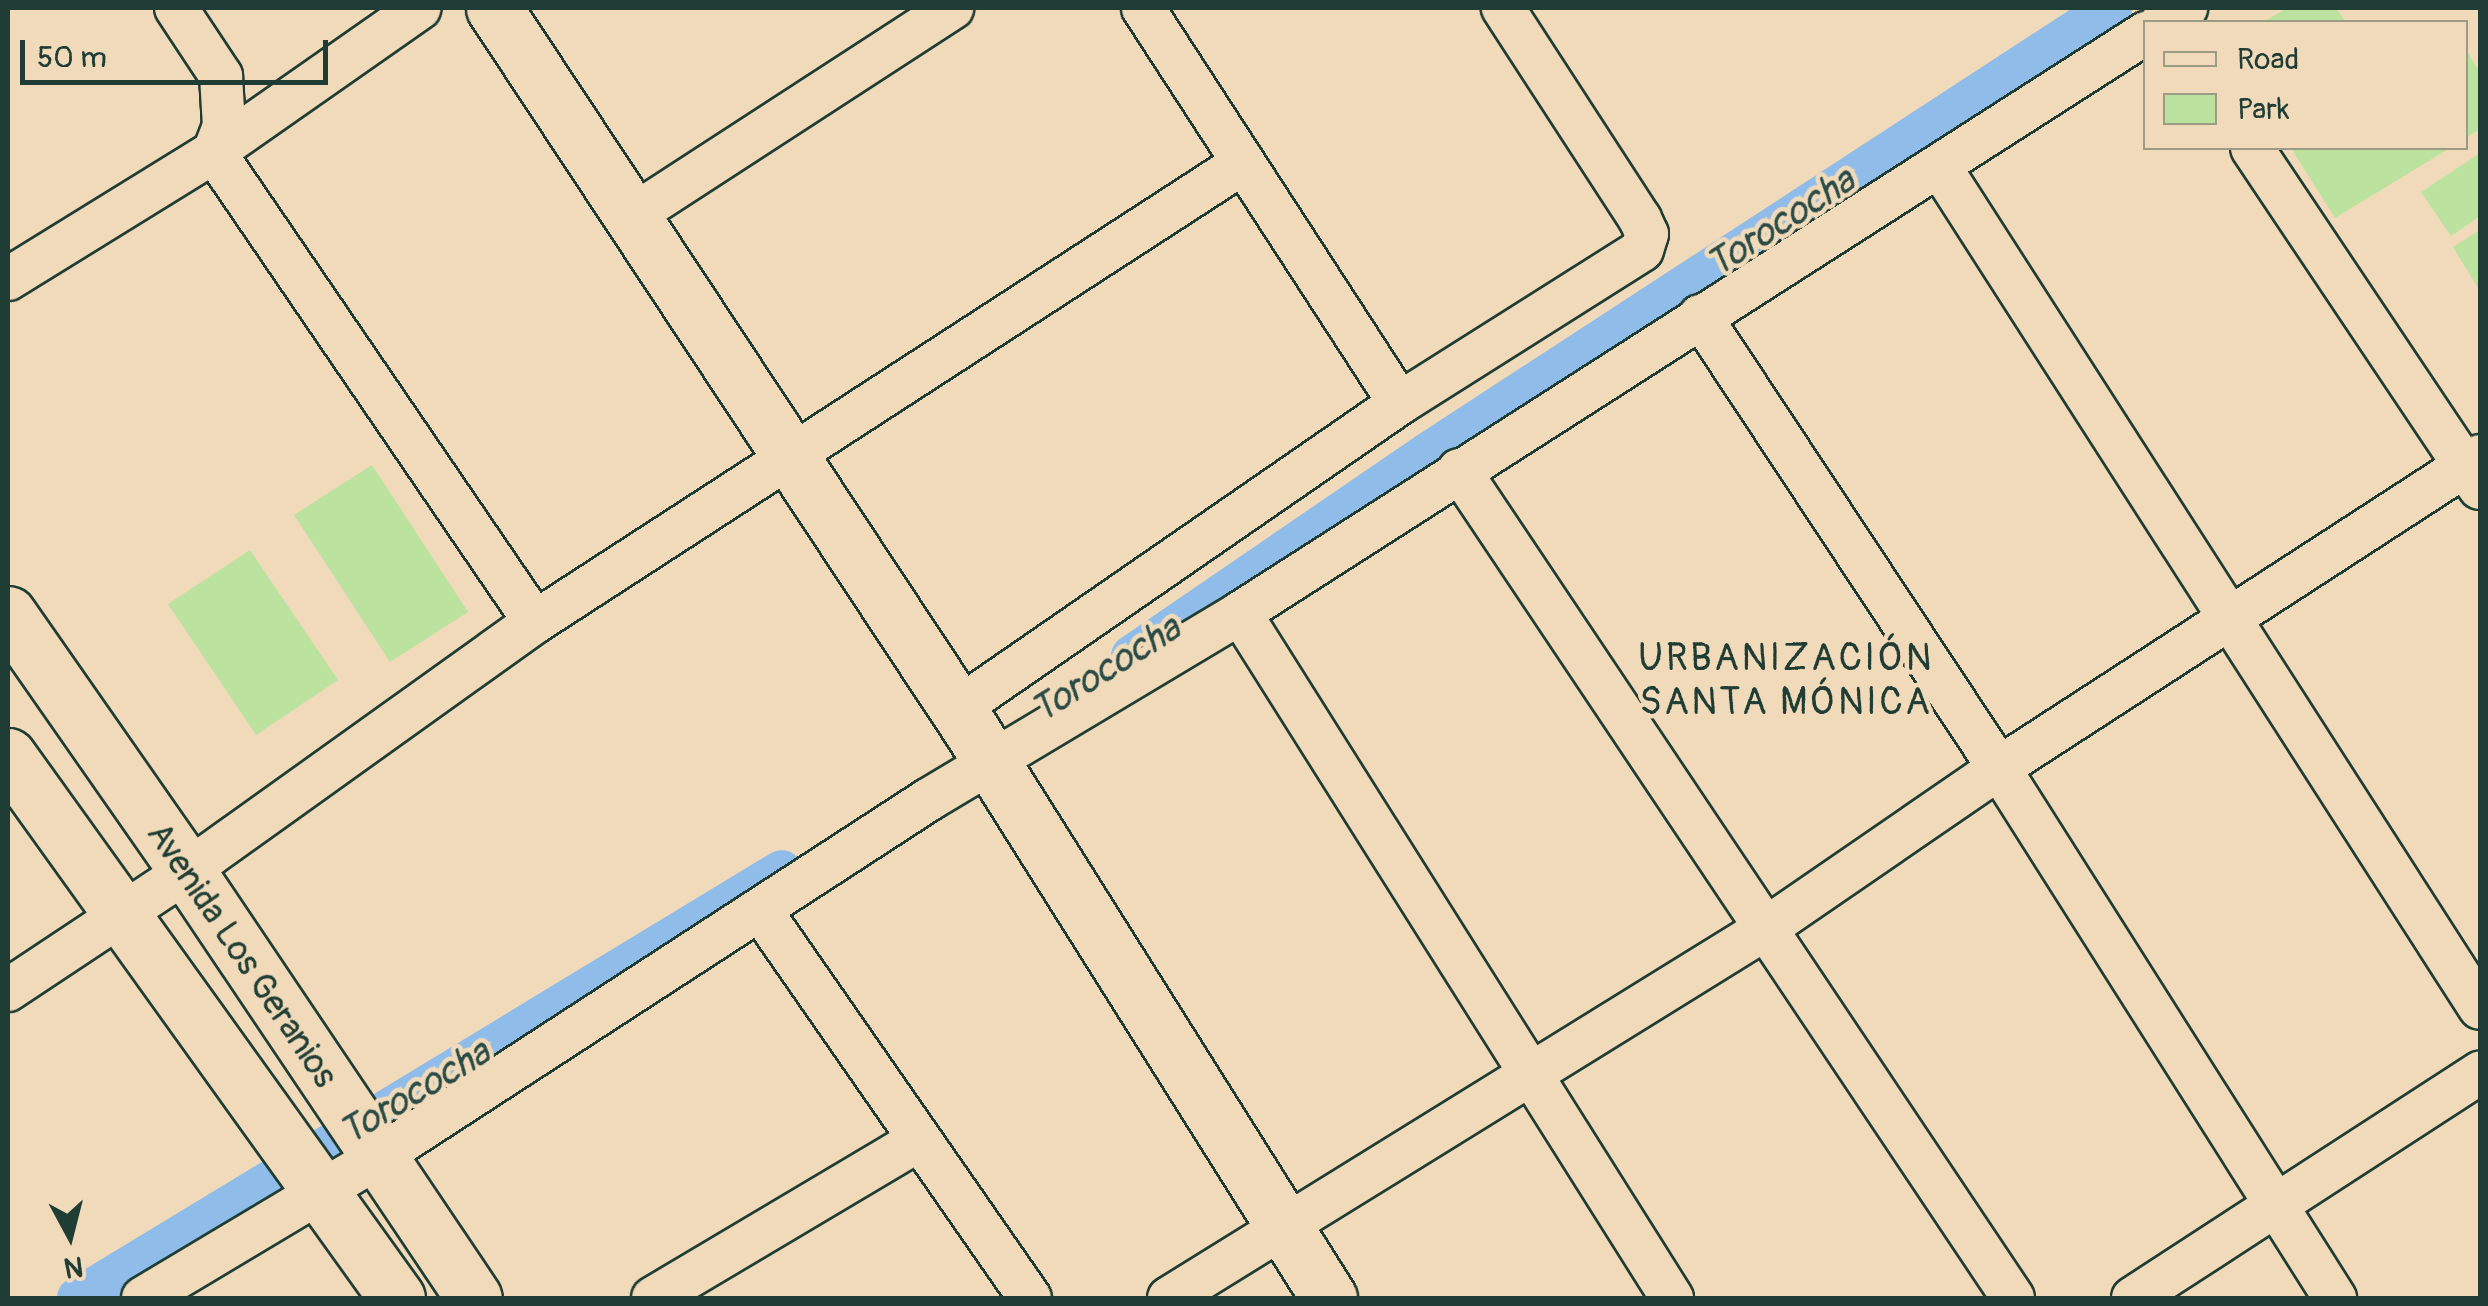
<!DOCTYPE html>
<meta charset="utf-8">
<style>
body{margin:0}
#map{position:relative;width:2488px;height:1306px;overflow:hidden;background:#f0dab9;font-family:Pangolin,sans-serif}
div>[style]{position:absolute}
.green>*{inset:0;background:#bbe29e}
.canal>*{height:42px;margin:-21px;padding:0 21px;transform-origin:21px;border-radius:21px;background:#90bce9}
.roads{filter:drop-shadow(2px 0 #1f3d34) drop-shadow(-2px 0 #1f3d34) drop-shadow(0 2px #1f3d34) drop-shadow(0 -2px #1f3d34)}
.street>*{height:42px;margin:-21px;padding:0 21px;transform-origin:21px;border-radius:21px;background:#f0dab9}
.secondary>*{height:55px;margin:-27.5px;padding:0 27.5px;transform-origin:27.5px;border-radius:27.5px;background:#f0dab9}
span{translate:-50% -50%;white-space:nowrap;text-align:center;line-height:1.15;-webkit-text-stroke:9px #f0dab9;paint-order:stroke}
.street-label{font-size:35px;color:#1f3d34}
.water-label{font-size:38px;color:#2a4a46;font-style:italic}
.neighbourhood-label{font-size:38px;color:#1f3d34;letter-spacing:2.5px}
.frame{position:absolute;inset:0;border:10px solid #1f3d34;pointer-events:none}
.legend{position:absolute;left:2143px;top:20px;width:325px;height:130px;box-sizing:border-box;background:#f0dab9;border:2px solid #9c9b84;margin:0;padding:12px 18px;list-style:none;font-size:30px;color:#1f3d34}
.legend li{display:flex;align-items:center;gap:20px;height:50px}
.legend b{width:50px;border:2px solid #9c9b84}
.north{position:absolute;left:20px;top:1186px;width:100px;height:100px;-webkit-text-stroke:8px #f0dab9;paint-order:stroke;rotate:173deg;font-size:28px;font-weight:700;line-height:40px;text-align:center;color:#1f3d34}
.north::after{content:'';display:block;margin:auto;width:35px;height:45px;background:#1f3d34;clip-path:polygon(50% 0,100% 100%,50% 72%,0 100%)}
.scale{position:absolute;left:20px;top:40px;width:308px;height:45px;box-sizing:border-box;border:5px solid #1f3d34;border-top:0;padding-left:12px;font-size:30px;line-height:35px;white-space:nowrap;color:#1f3d34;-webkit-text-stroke:8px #f0dab9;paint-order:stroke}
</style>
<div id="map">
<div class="green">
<i style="clip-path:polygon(2287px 8px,2336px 8px,2346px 22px,2263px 22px)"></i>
<i style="clip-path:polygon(2466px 49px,2480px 73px,2480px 129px,2466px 138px)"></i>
<i style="clip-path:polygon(2291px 148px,2450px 148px,2335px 218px)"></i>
<i style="clip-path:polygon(2480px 153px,2480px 216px,2451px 236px,2421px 192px)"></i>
<i style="clip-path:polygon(2480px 230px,2480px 291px,2453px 247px)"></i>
<i style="clip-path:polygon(372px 465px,468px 612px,390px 662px,294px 515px)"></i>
<i style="clip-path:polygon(250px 550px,338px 680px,256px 735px,168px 604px)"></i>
</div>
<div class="canal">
<i style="left:1132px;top:656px;width:358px;rotate:-34.4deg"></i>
<i style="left:1427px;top:454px;width:817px;rotate:-33.11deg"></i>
<i style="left:78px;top:1298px;width:823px;rotate:-31.24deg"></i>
</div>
<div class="roads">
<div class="street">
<i style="left:176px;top:8px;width:82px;rotate:56.5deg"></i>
<i style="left:221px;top:76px;width:50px;rotate:86.6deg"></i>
<i style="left:224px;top:126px;width:28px;rotate:111deg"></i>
<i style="left:214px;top:152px;width:569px;rotate:55.67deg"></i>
<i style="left:1143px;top:8px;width:471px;rotate:57deg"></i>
<i style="left:2162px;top:22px;width:28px;rotate:-30deg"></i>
<i style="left:2252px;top:148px;width:409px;rotate:56.2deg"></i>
<i style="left:1940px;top:167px;width:999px;rotate:57.3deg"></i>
<i style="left:632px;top:216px;width:382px;rotate:-33deg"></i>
<i style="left:8px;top:279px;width:242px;rotate:-31.7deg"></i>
<i style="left:214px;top:152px;width:251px;rotate:-35deg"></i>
<i style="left:1700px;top:316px;width:542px;rotate:56.52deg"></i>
<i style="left:1999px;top:768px;width:628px;rotate:57.63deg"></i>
<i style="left:1459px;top:470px;width:996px;rotate:56.21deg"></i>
<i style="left:1240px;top:613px;width:810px;rotate:57.76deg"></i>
<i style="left:957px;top:709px;width:538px;rotate:-34.63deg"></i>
<i style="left:1400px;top:403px;width:286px;rotate:-32.3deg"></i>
<i style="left:1642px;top:250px;width:17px;rotate:-73deg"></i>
<i style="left:1647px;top:234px;width:17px;rotate:-115deg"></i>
<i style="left:1640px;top:219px;width:252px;rotate:-123deg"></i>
<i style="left:761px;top:911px;width:471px;rotate:55.2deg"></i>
<i style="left:8px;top:990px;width:215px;rotate:-33.6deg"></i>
<i style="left:187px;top:871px;width:428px;rotate:-35.6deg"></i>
<i style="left:535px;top:622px;width:844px;rotate:-32.96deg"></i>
<i style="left:143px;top:1298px;width:276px;rotate:-30.9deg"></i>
<i style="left:380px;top:1156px;width:653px;rotate:-33.01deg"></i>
<i style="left:928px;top:800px;width:364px;rotate:-30.9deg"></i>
<i style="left:1240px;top:613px;width:1076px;rotate:-32.63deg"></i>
<i style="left:653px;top:1298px;width:309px;rotate:-30.7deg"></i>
<i style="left:1169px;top:1298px;width:701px;rotate:-31.76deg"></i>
<i style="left:1765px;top:929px;width:284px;rotate:-34.5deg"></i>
<i style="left:1999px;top:768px;width:573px;rotate:-32.97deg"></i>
<i style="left:2133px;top:1298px;width:414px;rotate:-33deg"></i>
</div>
<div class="secondary">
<i style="left:494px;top:8px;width:867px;rotate:56.53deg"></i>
<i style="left:972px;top:731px;width:670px;rotate:57.8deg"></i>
<i style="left:8px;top:614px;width:313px;rotate:55.1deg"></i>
<i style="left:187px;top:871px;width:514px;rotate:56.09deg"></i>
<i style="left:8px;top:756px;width:667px;rotate:54.33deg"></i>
</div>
</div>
<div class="street-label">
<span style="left:242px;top:955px;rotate:56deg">Avenida Los Geranios</span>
</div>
<div class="water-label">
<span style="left:1781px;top:223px;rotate:-33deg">Torococha</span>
<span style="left:1106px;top:670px;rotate:-32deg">Torococha</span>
<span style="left:415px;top:1093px;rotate:-31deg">Torococha</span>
</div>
<div class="neighbourhood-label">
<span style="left:1786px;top:681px">URBANIZACIÓN<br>SANTA MÓNICA</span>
</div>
<div class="frame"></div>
<ul class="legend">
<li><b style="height:12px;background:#f0dab9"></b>Road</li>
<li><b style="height:28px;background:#bbe29e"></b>Park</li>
</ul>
<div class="north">N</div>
<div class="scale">50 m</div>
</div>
